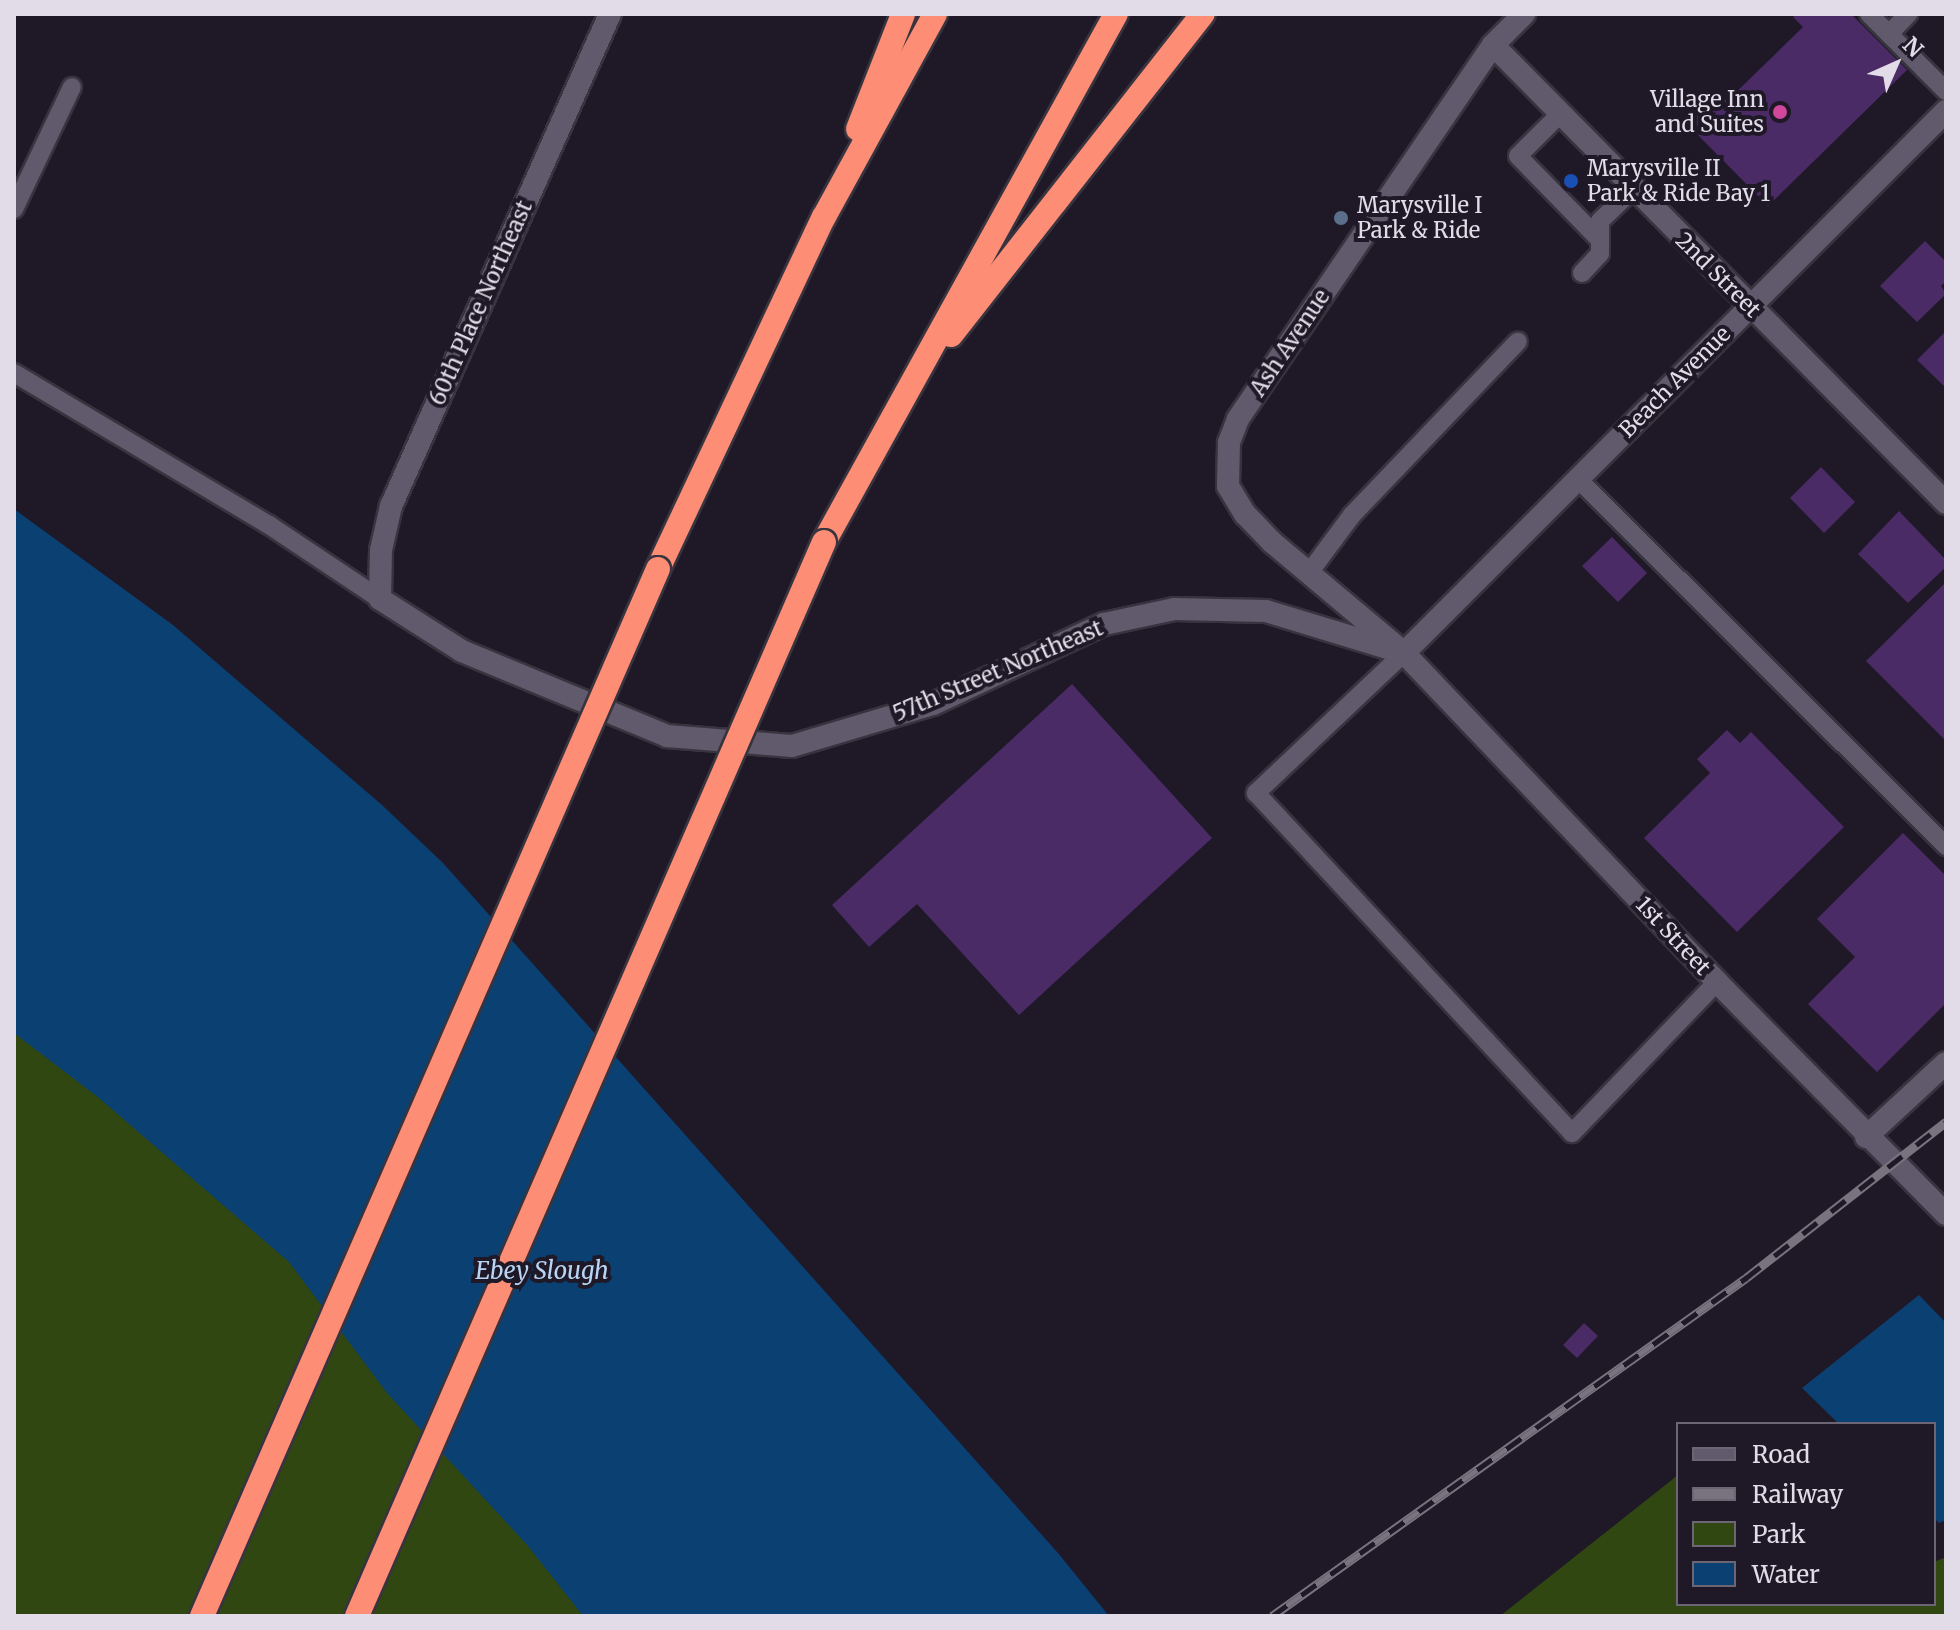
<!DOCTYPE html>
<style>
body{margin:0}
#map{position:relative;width:1960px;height:1630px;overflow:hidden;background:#1e1827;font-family:Merriweather,serif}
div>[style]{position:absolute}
.green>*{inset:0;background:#304712}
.water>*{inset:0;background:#0a4072}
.building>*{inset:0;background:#4a2b65}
.roads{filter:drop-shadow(2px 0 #38343f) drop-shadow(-2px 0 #38343f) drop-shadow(0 2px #38343f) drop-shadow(0 -2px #38343f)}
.service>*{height:18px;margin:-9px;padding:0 9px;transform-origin:9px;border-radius:9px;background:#61596c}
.minor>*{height:22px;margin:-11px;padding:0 11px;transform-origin:11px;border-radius:11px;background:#61596c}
.tertiary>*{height:22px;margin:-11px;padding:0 11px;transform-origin:11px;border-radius:11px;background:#61596c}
.motorway>*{height:24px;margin:-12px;padding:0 12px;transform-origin:12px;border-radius:12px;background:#fd8d75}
.rail>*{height:9px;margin-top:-4.5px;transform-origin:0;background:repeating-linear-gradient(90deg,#1e1827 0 18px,#797380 0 36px);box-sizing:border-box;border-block:2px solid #797380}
.bridges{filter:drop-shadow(2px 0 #38343f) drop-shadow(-2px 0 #38343f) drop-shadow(0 2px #38343f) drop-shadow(0 -2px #38343f)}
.motorway-bridge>*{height:24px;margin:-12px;padding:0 12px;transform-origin:12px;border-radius:12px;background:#fd8d75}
.dots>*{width:22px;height:22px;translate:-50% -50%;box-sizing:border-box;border:4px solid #1e1827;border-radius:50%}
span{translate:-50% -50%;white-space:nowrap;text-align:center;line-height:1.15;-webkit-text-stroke:8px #1e1827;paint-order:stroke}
.poi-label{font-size:22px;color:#e1dce7}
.right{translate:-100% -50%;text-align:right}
.left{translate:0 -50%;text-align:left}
.street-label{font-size:22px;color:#e1dce7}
.water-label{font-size:24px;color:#b9d5f3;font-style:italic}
.frame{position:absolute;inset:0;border:16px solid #e1dce7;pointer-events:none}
.legend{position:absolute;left:1676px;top:1422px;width:260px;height:184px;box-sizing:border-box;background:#1e1827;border:2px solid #6c6674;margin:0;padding:10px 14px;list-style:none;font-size:24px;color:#e1dce7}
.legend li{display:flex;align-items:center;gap:16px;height:40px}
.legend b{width:40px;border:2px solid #6c6674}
.north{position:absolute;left:1856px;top:24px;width:80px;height:80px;-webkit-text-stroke:6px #1e1827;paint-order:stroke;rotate:45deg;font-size:22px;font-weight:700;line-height:32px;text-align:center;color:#e1dce7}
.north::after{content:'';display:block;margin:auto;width:28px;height:36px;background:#e1dce7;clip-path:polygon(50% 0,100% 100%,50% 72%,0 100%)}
</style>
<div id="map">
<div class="green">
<i style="clip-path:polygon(14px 981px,161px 1094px,619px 1616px,14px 1616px)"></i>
<i style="clip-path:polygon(1678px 1475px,1678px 1604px,1934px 1604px,1934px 1562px,1946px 1557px,1946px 1616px,1500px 1616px)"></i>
</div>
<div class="water">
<i style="clip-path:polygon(14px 509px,173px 625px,382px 805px,443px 863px,1058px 1553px,1109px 1616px,583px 1616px,528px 1546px,387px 1393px,289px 1262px,99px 1098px,14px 1033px)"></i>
<i style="clip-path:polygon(1919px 1295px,1946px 1323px,1946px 1520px,1939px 1523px,1934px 1518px,1934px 1424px,1839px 1424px,1802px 1388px)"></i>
</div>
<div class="building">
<i style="clip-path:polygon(1796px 14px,1851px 14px,1907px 70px,1768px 206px,1685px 122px,1716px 91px,1727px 101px,1803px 27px,1793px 17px)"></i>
<i style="clip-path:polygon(1925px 241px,1946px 262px,1946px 281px,1941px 286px,1946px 294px,1917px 322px,1880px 286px)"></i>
<i style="clip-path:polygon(1946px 331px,1946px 388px,1917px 360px)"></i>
<i style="clip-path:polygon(1821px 467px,1855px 502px,1824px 533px,1790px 498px)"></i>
<i style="clip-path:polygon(1899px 511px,1946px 560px,1946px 567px,1908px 603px,1858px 554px)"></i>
<i style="clip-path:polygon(1612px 537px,1647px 573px,1618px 602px,1582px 566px)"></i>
<i style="clip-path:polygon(1946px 582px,1946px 741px,1866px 661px)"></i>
<i style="clip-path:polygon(1072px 684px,1212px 838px,1019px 1015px,917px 904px,869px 947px,832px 905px)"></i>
<i style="clip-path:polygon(1727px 730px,1740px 743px,1751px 732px,1844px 827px,1737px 932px,1644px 838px,1710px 773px,1697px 759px)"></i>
<i style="clip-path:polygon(1903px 833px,1946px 876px,1946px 1003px,1877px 1072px,1808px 1004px,1855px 957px,1817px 919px)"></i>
<i style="clip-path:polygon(1584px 1323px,1598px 1336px,1577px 1358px,1563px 1345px)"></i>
</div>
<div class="roads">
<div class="service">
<i style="left:1869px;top:14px;width:109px;rotate:45deg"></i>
<i style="left:1889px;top:34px;width:28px;rotate:-46deg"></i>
<i style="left:1560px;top:114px;width:59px;rotate:135deg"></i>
<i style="left:1518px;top:156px;width:117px;rotate:45.7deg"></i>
<i style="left:14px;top:209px;width:135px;rotate:-64.6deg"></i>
<i style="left:1582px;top:273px;width:26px;rotate:-47deg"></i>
<i style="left:1600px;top:254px;width:33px;rotate:-90deg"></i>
<i style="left:1600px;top:221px;width:46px;rotate:-44.1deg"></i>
<i style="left:14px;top:373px;width:297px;rotate:30.8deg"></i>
<i style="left:269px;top:525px;width:133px;rotate:33.7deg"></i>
<i style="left:1578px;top:479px;width:520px;rotate:44.92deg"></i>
<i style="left:1309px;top:573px;width:72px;rotate:-53.4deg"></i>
<i style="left:1352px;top:515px;width:240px;rotate:-46.3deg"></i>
<i style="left:1404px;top:653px;width:204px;rotate:136.6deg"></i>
<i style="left:1256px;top:793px;width:464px;rotate:47.1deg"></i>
<i style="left:1572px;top:1133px;width:209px;rotate:-46.2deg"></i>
</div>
<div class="minor">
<i style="left:1524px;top:14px;width:44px;rotate:135deg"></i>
<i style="left:1493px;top:45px;width:453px;rotate:124.3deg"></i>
<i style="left:1238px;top:419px;width:26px;rotate:111deg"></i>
<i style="left:1229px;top:443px;width:43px;rotate:91.3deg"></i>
<i style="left:1228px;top:486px;width:33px;rotate:59deg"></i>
<i style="left:1245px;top:514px;width:40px;rotate:46deg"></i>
<i style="left:1273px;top:543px;width:171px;rotate:40deg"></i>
<i style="left:1404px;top:653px;width:767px;rotate:-45deg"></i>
<i style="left:1493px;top:45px;width:644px;rotate:45.31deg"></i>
</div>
<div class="tertiary">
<i style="left:610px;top:14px;width:539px;rotate:113.99deg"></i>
<i style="left:391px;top:506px;width:45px;rotate:102.8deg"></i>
<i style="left:381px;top:550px;width:49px;rotate:91.2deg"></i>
<i style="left:380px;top:599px;width:97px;rotate:32.4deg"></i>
<i style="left:462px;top:651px;width:222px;rotate:22.5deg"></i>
<i style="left:667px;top:736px;width:125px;rotate:4.6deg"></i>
<i style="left:792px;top:746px;width:147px;rotate:-16.6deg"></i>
<i style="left:933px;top:704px;width:189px;rotate:-25.1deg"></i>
<i style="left:1104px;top:624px;width:72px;rotate:-12.1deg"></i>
<i style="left:1174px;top:609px;width:92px;rotate:1.2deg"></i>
<i style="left:1266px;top:611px;width:144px;rotate:16.9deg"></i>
<i style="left:1404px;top:653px;width:454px;rotate:46.4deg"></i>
<i style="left:1717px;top:982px;width:326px;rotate:45.4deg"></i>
<i style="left:1866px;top:1137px;width:109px;rotate:-42.8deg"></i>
</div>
<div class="motorway">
<i style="left:858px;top:129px;width:123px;rotate:-68.6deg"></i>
<i style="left:951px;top:335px;width:408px;rotate:-51.9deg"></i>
<i style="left:824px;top:542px;width:603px;rotate:-61.06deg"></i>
<i style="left:658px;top:569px;width:389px;rotate:-64.8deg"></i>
<i style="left:824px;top:217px;width:231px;rotate:-61.3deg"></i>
</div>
</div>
<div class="rail">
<i style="left:1272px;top:1616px;width:582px;rotate:-35.49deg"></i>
<i style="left:1746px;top:1278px;width:254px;rotate:-38deg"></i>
</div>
<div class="bridges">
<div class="motorway-bridge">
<i style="left:202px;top:1616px;width:1142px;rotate:-66.47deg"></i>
<i style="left:357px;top:1616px;width:1171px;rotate:-66.5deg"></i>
</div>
</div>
<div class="dots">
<i style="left:1780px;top:112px;background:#d1479c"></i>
<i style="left:1571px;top:181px;background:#1a4fb4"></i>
<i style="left:1341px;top:218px;background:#5c6f8a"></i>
</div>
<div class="poi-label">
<span class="right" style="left:1764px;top:112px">Village Inn<br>and Suites</span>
<span class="left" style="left:1587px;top:181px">Marysville II<br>Park &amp; Ride Bay 1</span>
<span class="left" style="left:1357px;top:218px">Marysville I<br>Park &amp; Ride</span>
</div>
<div class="street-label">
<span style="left:1718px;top:275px;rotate:45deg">2nd Street</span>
<span style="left:481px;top:303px;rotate:-66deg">60th Place Northeast</span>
<span style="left:1290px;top:343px;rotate:-56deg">Ash Avenue</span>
<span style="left:1675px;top:382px;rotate:-45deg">Beach Avenue</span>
<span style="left:998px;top:671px;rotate:-23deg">57th Street Northeast</span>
<span style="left:1673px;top:936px;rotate:47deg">1st Street</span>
</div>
<div class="water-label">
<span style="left:542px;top:1271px">Ebey Slough</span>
</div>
<div class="frame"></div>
<ul class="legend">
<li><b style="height:10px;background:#61596c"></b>Road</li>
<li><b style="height:10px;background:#797380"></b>Railway</li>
<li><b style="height:22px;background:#304712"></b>Park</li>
<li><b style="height:22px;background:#0a4072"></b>Water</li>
</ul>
<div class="north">N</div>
</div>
